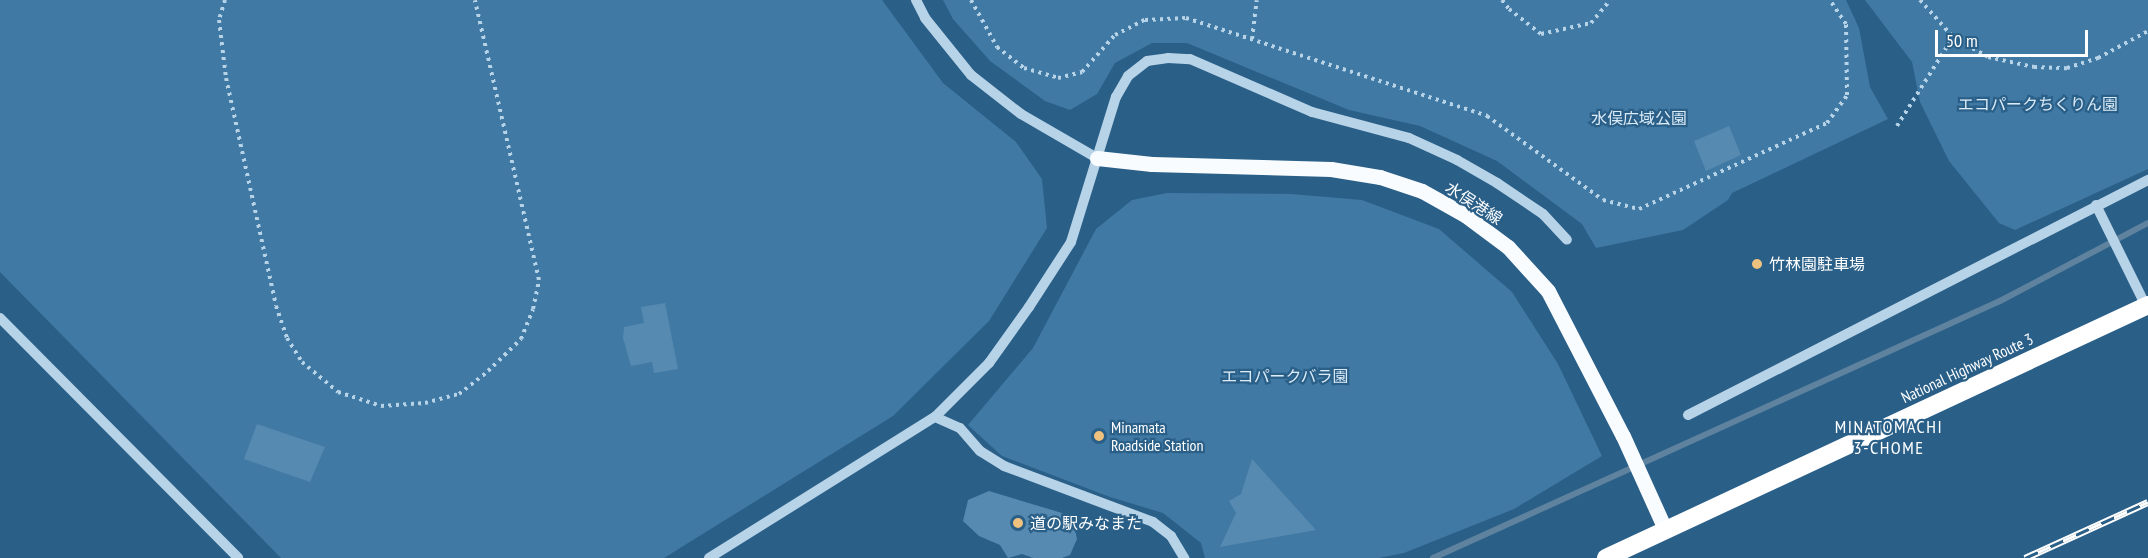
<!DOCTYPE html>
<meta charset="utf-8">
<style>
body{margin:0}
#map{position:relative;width:2148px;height:558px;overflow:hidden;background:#2a5f88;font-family:"PT Sans Narrow","Noto Sans JP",sans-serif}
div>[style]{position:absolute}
.green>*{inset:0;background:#3f79a4}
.stream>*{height:6px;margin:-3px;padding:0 3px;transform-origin:3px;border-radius:3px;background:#5f839e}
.building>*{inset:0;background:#568ab1}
.path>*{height:4px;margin-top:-2px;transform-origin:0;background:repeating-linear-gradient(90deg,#b7d3e8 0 3px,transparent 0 7.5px)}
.minor>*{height:10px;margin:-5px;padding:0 5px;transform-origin:5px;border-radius:5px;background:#b7d3e8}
.major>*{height:15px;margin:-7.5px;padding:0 7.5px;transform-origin:7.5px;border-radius:7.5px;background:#f9fcfe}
.highway>*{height:18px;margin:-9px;padding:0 9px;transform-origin:9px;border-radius:9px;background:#fff}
.rail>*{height:7px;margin-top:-3.5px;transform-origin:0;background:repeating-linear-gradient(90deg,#2a5f88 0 14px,#fff 0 28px);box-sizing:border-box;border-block:2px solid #fff}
.dots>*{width:16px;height:16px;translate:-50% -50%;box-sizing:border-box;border:3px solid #2a5f88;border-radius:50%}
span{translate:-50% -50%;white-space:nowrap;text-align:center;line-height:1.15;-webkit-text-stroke:4.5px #2a5f88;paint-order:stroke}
.park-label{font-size:16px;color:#dbebf7}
.street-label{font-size:16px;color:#fff}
.poi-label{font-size:16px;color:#fff}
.left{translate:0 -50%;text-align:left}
.neighbourhood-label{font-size:18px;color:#fff;letter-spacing:1.5px}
.scale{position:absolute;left:1935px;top:30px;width:153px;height:27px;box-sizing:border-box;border:3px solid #fff;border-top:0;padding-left:8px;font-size:18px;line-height:21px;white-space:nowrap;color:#fff;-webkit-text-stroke:4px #2a5f88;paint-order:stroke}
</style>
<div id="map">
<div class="green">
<i style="clip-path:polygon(0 0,882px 0,943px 83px,1016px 142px,1042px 179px,1047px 228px,989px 321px,893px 416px,664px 558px,281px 558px,0 272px)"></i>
<i style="clip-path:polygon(943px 0,1846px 0,1859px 28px,1870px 87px,1888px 119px,1732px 193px,1728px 200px,1683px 230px,1596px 248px,1582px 224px,1497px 161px,1420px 126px,1349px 110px,1187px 43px,1152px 43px,1115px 63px,1097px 94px,1070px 110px,1045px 101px,990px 61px,953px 19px)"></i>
<i style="clip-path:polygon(1865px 0,2148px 0,2148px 169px,2015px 230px,1999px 223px,1949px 161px,1920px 102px,1912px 62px)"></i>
<i style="clip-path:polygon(1167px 193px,1291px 194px,1362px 200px,1439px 229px,1512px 292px,1558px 364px,1602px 456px,1514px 509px,1404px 553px,1379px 558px,1205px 558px,1201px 543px,1163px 513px,1110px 497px,1002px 456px,968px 425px,1033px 348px,1096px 229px,1132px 200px)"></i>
</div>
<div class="stream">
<i style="left:1433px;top:558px;width:623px;rotate:-24.38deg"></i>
<i style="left:2000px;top:301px;width:167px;rotate:-27.8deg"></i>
</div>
<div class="building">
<i style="clip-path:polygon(1729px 126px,1741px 155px,1706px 171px,1694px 141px)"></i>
<i style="clip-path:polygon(665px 303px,678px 369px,654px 373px,652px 362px,631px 366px,623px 338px,624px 327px,644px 323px,641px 307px)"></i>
<i style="clip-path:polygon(257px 424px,325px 447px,310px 482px,244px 459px)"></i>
<i style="clip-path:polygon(1252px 459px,1316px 530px,1220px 547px,1236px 513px,1229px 501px,1241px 494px)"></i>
<i style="clip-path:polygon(989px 491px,1062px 513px,1074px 525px,1077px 539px,1070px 555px,1062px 558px,1033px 558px,1022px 554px,1008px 558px,1000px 545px,979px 536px,963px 521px,968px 500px)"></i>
</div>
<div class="path">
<i style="left:225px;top:0;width:21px;rotate:107deg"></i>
<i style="left:219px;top:20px;width:58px;rotate:83.1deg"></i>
<i style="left:226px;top:78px;width:233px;rotate:77.6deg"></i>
<i style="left:276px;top:306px;width:34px;rotate:71deg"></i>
<i style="left:287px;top:338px;width:28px;rotate:58deg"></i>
<i style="left:302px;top:362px;width:47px;rotate:39.8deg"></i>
<i style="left:338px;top:392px;width:45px;rotate:18deg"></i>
<i style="left:381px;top:406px;width:44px;rotate:-3.9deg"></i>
<i style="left:425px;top:403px;width:35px;rotate:-15deg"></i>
<i style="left:459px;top:394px;width:37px;rotate:-38deg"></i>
<i style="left:488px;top:371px;width:46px;rotate:-44.1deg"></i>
<i style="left:521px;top:339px;width:32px;rotate:-68deg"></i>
<i style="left:533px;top:309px;width:30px;rotate:-78deg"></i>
<i style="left:539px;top:280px;width:287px;rotate:-102.9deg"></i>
<i style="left:971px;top:0;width:54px;rotate:61deg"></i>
<i style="left:997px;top:47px;width:34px;rotate:38deg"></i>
<i style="left:1024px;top:68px;width:35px;rotate:16deg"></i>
<i style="left:1058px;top:78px;width:25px;rotate:-14deg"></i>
<i style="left:1082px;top:72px;width:50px;rotate:-48.3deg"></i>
<i style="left:1115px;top:35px;width:34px;rotate:-27deg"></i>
<i style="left:1145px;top:20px;width:41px;rotate:-2.8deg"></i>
<i style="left:1186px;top:18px;width:317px;rotate:18deg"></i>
<i style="left:1487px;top:116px;width:143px;rotate:35.9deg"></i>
<i style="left:1603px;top:200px;width:37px;rotate:14deg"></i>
<i style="left:1639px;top:209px;width:207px;rotate:-24.6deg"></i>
<i style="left:1827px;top:123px;width:34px;rotate:-54deg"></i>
<i style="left:1847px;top:95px;width:71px;rotate:-90.8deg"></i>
<i style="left:1846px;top:24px;width:29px;rotate:-124deg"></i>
<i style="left:1502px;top:0;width:11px;rotate:52deg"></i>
<i style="left:1509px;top:9px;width:41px;rotate:38deg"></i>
<i style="left:1541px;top:34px;width:51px;rotate:-12.4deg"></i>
<i style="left:1591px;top:23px;width:30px;rotate:-50deg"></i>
<i style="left:1920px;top:0;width:50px;rotate:48.3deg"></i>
<i style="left:1953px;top:37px;width:40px;rotate:29.7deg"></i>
<i style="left:1988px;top:57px;width:47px;rotate:12.3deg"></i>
<i style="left:2034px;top:67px;width:33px;rotate:2deg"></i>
<i style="left:2067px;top:68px;width:33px;rotate:-18deg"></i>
<i style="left:2098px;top:58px;width:57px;rotate:-28.4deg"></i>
<i style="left:1252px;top:39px;width:39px;rotate:-83deg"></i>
<i style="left:1897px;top:126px;width:105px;rotate:-57.8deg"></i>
</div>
<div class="minor">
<i style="left:916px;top:0;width:20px;rotate:63deg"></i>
<i style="left:925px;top:18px;width:73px;rotate:51.1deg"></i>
<i style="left:971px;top:75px;width:63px;rotate:38deg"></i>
<i style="left:1021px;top:114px;width:88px;rotate:30.1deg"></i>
<i style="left:2096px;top:205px;width:113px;rotate:63.7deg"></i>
<i style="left:0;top:318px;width:338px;rotate:45.2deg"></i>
<i style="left:1688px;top:415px;width:517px;rotate:-27.06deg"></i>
<i style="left:935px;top:417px;width:27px;rotate:24deg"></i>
<i style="left:960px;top:428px;width:30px;rotate:49deg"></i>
<i style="left:980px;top:451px;width:28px;rotate:32deg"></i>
<i style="left:1004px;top:466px;width:159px;rotate:20.6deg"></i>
<i style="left:1153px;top:522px;width:23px;rotate:38deg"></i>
<i style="left:1171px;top:536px;width:26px;rotate:59deg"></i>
<i style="left:709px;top:558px;width:266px;rotate:-32deg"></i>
<i style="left:935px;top:417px;width:76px;rotate:-45deg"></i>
<i style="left:989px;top:363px;width:69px;rotate:-54.5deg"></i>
<i style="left:1029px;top:307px;width:77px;rotate:-57.1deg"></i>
<i style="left:1071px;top:242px;width:152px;rotate:-72.8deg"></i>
<i style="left:1116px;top:97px;width:24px;rotate:-60deg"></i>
<i style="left:1128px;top:76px;width:24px;rotate:-38deg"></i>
<i style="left:1147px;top:61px;width:21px;rotate:-8deg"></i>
<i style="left:1168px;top:58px;width:22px;rotate:3deg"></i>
<i style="left:1190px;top:59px;width:133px;rotate:23.5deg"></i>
<i style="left:1312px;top:112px;width:100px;rotate:15deg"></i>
<i style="left:1409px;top:138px;width:53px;rotate:24.6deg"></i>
<i style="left:1457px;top:160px;width:46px;rotate:29.9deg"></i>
<i style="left:1497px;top:183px;width:55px;rotate:34deg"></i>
<i style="left:1543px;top:214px;width:35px;rotate:47deg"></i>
</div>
<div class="major">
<i style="left:1097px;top:158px;width:55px;rotate:6.2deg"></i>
<i style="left:1152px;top:164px;width:179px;rotate:1.6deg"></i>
<i style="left:1331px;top:169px;width:50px;rotate:9.3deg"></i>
<i style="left:1380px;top:177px;width:44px;rotate:18.4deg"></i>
<i style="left:1422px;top:191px;width:49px;rotate:29.2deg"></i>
<i style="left:1465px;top:215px;width:54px;rotate:36.7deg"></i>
<i style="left:1508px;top:247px;width:59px;rotate:47.7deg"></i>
<i style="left:1548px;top:291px;width:163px;rotate:62.7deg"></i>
<i style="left:1623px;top:436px;width:102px;rotate:65.7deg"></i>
</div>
<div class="highway">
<i style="left:1606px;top:558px;width:598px;rotate:-25.02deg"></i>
</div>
<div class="rail">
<i style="left:2025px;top:558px;width:135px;rotate:-24.5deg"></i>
</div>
<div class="dots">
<i style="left:1757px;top:264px;background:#eec17f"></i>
<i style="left:1099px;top:436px;background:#eec17f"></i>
<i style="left:1018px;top:523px;background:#eec17f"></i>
</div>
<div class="park-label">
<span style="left:2038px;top:104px">エコパークちくりん園</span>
<span style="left:1639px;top:118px">水俣広域公園</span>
<span style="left:1285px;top:376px">エコパークバラ園</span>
</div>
<div class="street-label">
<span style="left:1474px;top:203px;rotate:33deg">水俣港線</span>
<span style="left:1967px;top:368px;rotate:-25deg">National Highway Route 3</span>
</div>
<div class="poi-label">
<span class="left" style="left:1769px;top:264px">竹林園駐車場</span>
<span class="left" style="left:1111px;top:436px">Minamata<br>Roadside Station</span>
<span class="left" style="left:1030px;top:523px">道の駅みなまた</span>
</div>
<div class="neighbourhood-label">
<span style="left:1889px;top:438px">MINATOMACHI<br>3-CHOME</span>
</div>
<div class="scale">50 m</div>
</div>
